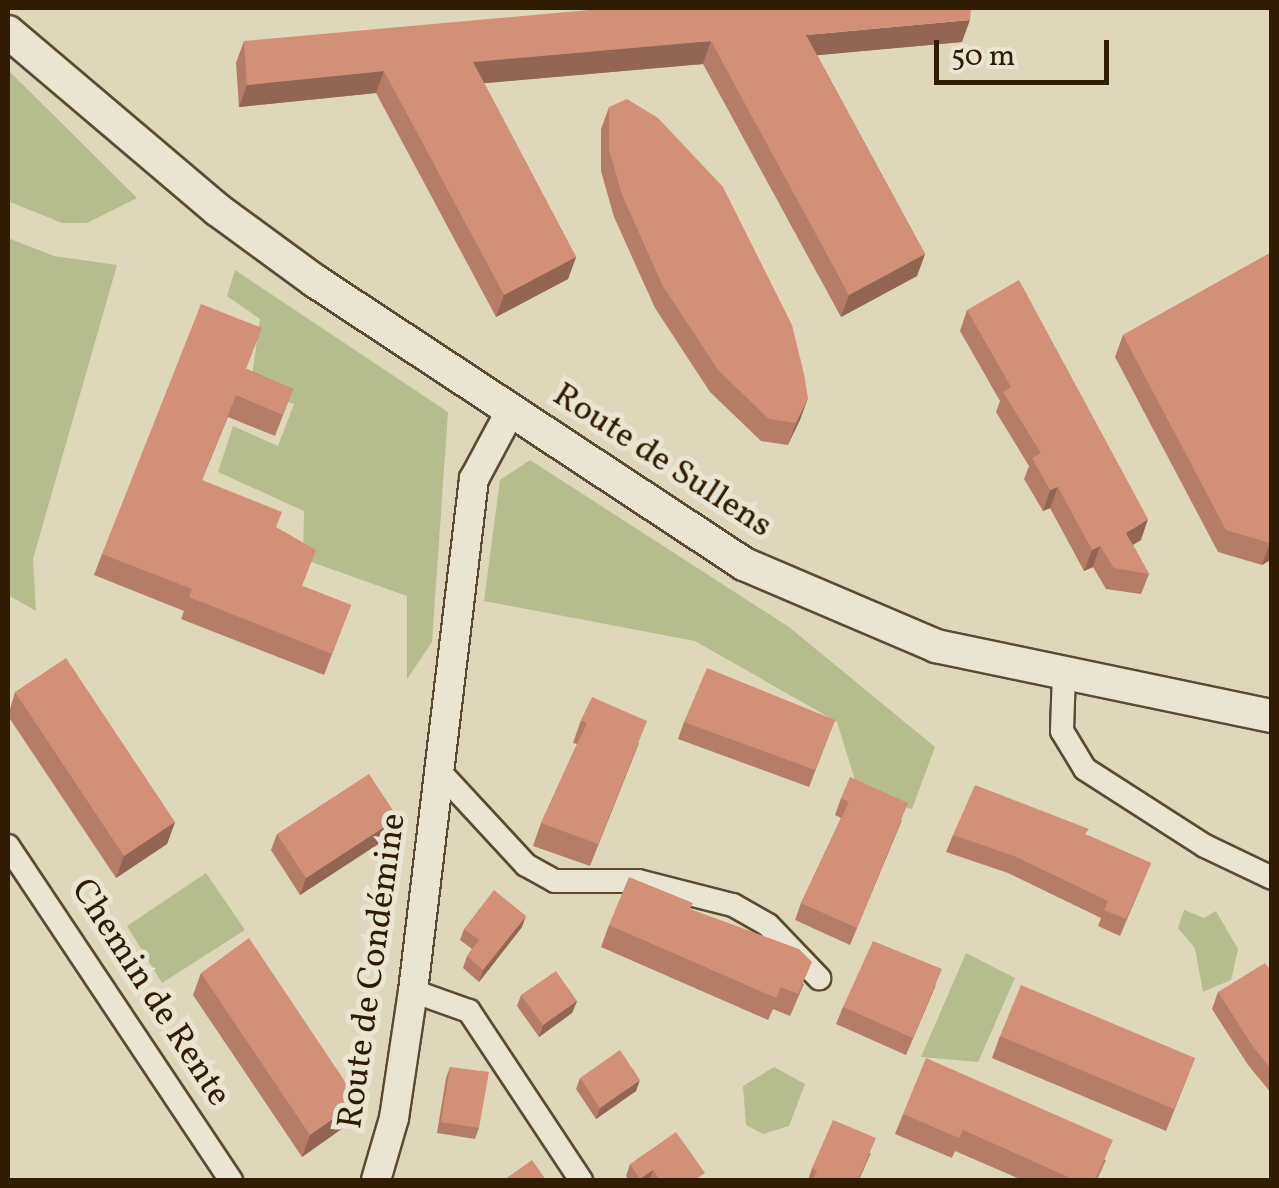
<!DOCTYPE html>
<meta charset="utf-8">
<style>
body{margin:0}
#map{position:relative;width:1279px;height:1188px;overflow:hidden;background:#dfd7b9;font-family:Vollkorn,serif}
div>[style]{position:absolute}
.green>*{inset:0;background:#b5bd8d}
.roads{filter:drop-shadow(2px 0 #5c4b30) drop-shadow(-2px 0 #5c4b30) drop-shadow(0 2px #5c4b30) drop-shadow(0 -2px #5c4b30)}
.minor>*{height:22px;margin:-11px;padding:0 11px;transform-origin:11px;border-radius:11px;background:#eae5d2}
.tertiary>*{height:28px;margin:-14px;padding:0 14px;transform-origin:14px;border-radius:14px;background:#eae5d2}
.secondary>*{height:32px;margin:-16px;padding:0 16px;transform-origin:16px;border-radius:16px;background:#eae5d2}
.wall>*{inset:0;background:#b57d66}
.shaded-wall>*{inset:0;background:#936653}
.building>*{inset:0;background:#d29177}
span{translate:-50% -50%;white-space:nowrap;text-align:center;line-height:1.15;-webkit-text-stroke:10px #eae5d2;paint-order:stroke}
.street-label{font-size:35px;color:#301c02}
.frame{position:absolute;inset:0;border:10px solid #301c02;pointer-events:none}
.scale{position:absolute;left:934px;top:40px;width:175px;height:45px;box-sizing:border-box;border:5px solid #301c02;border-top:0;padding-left:12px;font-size:30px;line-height:35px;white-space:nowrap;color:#301c02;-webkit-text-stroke:8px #eae5d2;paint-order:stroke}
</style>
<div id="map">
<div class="green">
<i style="clip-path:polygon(8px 70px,137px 198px,87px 223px,62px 223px,8px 201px)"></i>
<i style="clip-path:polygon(8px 238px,54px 256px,117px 265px,33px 559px,36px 611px,8px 595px)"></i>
<i style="clip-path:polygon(235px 270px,448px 412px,432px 642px,407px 679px,407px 596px,303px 559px,304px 511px,218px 472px,233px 426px,278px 446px,294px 404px,250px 390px,260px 319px,227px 296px)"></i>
<i style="clip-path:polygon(530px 460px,789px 627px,935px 747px,912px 809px,860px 796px,837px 722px,695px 641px,484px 601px,500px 480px)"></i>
<i style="clip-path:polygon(206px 873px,245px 930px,162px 983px,127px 926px)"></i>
<i style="clip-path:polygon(1184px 910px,1204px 918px,1216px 911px,1238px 949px,1231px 980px,1203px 992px,1195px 948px,1178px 928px)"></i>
<i style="clip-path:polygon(966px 953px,1015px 978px,978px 1062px,921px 1057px)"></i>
<i style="clip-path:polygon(774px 1067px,805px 1084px,789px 1126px,763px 1134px,746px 1125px,743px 1086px)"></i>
</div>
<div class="roads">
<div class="minor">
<i style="left:1064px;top:673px;width:58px;rotate:92deg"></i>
<i style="left:1062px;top:731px;width:44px;rotate:58.8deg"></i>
<i style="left:1085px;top:769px;width:143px;rotate:32.7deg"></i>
<i style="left:1205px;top:846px;width:74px;rotate:25.5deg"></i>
<i style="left:439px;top:771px;width:128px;rotate:47.2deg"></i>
<i style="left:526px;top:865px;width:33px;rotate:29deg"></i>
<i style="left:555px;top:881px;width:83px"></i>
<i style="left:638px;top:881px;width:98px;rotate:14.2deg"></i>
<i style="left:733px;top:905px;width:40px;rotate:29.7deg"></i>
<i style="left:768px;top:925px;width:74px;rotate:46.1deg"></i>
<i style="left:8px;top:846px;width:402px;rotate:56.3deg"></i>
<i style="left:413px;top:991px;width:59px;rotate:19.7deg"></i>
<i style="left:469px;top:1011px;width:203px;rotate:56.5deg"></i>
</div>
<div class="tertiary">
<i style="left:376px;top:1180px;width:65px;rotate:-73.8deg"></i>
<i style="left:394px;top:1118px;width:128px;rotate:-81.5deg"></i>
<i style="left:413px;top:991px;width:516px;rotate:-83.21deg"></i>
<i style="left:474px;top:479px;width:78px;rotate:-61.8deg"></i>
</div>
<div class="secondary">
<i style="left:8px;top:32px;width:275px;rotate:40.3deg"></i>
<i style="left:218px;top:210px;width:120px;rotate:36.2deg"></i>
<i style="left:315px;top:281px;width:514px;rotate:33.41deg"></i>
<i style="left:744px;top:564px;width:209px;rotate:23.1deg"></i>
<i style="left:936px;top:646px;width:343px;rotate:11.8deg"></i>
</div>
</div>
<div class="wall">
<i style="clip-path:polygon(244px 41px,962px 42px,817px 55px,925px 254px,917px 276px,841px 317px,703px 64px,484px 83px,576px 257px,568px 279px,496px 317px,376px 93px,239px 107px,236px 63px)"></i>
<i style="clip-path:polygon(609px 107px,808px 398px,788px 445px,761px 441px,710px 392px,655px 308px,614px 217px,601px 171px,601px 129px)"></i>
<i style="clip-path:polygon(1272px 252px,1272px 559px,1262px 565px,1218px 552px,1115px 357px,1123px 335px)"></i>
<i style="clip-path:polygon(967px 310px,1141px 540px,1133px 545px,1149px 574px,1141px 594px,1106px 589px,1093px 567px,1084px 571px,1050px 508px,1043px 511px,1024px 479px,1029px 466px,996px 412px,1000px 401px,960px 331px)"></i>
<i style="clip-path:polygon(247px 369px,293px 389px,275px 436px,228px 417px,202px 480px,276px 527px,302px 586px,351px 605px,324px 675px,181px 619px,184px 611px,94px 575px,102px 554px)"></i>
<i style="clip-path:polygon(15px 692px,175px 822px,167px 844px,116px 878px,8px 716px)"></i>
<i style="clip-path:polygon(581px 720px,639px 743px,590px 866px,533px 846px,541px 823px,577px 744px,573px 743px)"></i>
<i style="clip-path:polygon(835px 720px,809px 787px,678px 739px,684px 722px)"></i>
<i style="clip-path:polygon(841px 798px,902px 820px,850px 945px,795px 920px,801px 903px,841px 818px,835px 815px)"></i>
<i style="clip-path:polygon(398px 818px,392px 835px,300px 895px,271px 850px,277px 834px)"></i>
<i style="clip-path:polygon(953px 835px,1087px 835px,1151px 863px,1120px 936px,1098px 926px,1101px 918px,1008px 873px,946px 852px)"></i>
<i style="clip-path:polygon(691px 910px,804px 984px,790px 1016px,773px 1009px,768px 1020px,601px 947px,609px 925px)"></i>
<i style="clip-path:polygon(522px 927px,479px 982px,463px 968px,467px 956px,472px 949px,460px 940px,464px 929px)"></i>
<i style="clip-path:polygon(1272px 972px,1272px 1094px,1248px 1065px,1212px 1009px,1218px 992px)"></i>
<i style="clip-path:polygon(201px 973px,358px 1101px,350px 1123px,302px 1157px,193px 995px)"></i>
<i style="clip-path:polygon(936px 985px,906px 1055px,836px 1024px,843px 1007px)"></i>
<i style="clip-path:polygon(521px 995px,577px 1001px,572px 1013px,539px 1037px,517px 1006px)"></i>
<i style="clip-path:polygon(1000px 1036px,1195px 1058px,1166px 1131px,992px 1058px)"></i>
<i style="clip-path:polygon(450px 1067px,479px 1128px,475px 1139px,437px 1133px,446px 1078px)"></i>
<i style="clip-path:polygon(580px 1078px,636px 1091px,596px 1119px,576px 1089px)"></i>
<i style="clip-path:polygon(903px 1114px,1106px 1160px,1097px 1180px,1022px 1180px,955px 1151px,952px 1158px,895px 1134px)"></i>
<i style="clip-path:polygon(871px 1153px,859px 1180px,808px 1180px,812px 1168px)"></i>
<i style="clip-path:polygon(630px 1164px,702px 1180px,629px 1180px,626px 1176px)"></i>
</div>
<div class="shaded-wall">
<i style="clip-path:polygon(970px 20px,962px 42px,798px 57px,806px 35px)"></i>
<i style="clip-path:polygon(711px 41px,703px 64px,465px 85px,473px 62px)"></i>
<i style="clip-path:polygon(384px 71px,376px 93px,239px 107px,247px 85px)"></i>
<i style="clip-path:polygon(925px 254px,917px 276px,841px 317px,849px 295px)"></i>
<i style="clip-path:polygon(576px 257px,568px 279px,496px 317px,504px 295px)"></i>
<i style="clip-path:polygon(808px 398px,800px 420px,788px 445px,796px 423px)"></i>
<i style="clip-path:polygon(1058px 487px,1050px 508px,1043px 511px,1050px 490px)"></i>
<i style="clip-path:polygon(1148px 519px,1141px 540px,1118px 553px,1126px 533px)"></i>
<i style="clip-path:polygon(1272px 542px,1272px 559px,1262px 565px,1270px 543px)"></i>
<i style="clip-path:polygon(1100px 546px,1093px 567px,1084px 571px,1092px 550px)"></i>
<i style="clip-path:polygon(398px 818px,392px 835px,300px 895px,306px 878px)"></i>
<i style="clip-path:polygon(175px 822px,167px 844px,116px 878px,124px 856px)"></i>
<i style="clip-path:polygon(526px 916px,522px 927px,479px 982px,483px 970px)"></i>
<i style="clip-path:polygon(577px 1001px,572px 1013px,539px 1037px,543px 1025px)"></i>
<i style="clip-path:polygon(640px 1080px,636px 1091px,596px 1119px,600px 1108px)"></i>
<i style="clip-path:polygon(358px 1101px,350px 1123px,302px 1157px,310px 1135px)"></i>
<i style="clip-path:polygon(653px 1170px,649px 1180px,640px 1180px,640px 1179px)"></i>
</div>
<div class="building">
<i style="clip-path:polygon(611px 8px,971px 8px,970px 20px,806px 35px,925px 254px,849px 295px,711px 41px,473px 62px,576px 257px,504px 295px,384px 71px,247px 85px,244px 41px)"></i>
<i style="clip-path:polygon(627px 99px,658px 118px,723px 187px,792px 325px,804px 374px,808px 398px,796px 423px,769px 419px,718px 370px,663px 286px,622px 195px,609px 149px,609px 107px)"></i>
<i style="clip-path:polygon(1272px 252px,1272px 542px,1270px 543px,1226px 530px,1123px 335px)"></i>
<i style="clip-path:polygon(1019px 280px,1148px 519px,1126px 533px,1149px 574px,1114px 568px,1100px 546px,1092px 550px,1058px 487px,1050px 490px,1032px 458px,1041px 453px,1003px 392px,1011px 387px,967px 310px)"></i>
<i style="clip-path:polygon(201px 304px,262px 328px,246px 369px,293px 389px,283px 415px,236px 395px,202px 480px,282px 512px,276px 527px,316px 550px,302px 586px,351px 605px,332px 654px,189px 597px,192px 589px,102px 554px)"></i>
<i style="clip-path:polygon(66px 658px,175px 822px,124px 856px,15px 692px)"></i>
<i style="clip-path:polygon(707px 668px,835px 720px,815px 770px,684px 722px)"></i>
<i style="clip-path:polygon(592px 697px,647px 721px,598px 844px,541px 823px,587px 723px,581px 720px)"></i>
<i style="clip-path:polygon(369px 774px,398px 818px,306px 878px,277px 834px)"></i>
<i style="clip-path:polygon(850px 777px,908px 803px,857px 928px,801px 903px,849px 802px,841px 798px)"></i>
<i style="clip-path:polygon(975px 785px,1089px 829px,1085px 834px,1151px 863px,1126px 919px,1104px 910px,1108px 901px,1014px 856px,953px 835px)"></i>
<i style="clip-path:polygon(629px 877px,693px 903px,690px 909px,799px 949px,812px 962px,798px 994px,781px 987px,776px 998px,609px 925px)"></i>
<i style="clip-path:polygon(494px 890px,526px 916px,483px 970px,467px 956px,479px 940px,464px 929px)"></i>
<i style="clip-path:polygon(249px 938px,358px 1101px,310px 1135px,201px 973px)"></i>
<i style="clip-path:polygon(873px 941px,942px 969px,913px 1038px,843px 1007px)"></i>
<i style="clip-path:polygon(1265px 963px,1272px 972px,1272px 1070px,1254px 1048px,1218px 992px)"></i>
<i style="clip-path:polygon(556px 971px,577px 1001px,543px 1025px,521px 995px)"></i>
<i style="clip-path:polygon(1021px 985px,1195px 1058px,1174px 1109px,1000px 1036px)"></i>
<i style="clip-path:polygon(620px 1050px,640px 1080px,600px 1108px,580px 1078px)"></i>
<i style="clip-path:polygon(926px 1058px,1113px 1140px,1095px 1180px,1075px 1180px,963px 1130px,959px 1138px,903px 1114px)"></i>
<i style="clip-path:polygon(450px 1067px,489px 1072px,479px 1128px,441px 1122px)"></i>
<i style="clip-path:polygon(833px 1120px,876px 1138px,858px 1180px,813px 1180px,817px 1170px,812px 1168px)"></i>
<i style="clip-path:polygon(676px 1132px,705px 1173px,695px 1180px,660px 1180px,653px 1170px,640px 1179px,630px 1164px)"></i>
<i style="clip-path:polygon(532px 1160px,546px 1180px,504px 1180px)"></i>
</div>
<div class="street-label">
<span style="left:662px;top:461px;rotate:33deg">Route de Sullens</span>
<span style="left:373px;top:971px;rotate:-82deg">Route de Condémine</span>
<span style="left:150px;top:993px;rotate:57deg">Chemin de Rente</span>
</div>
<div class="frame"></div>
<div class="scale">50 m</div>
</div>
